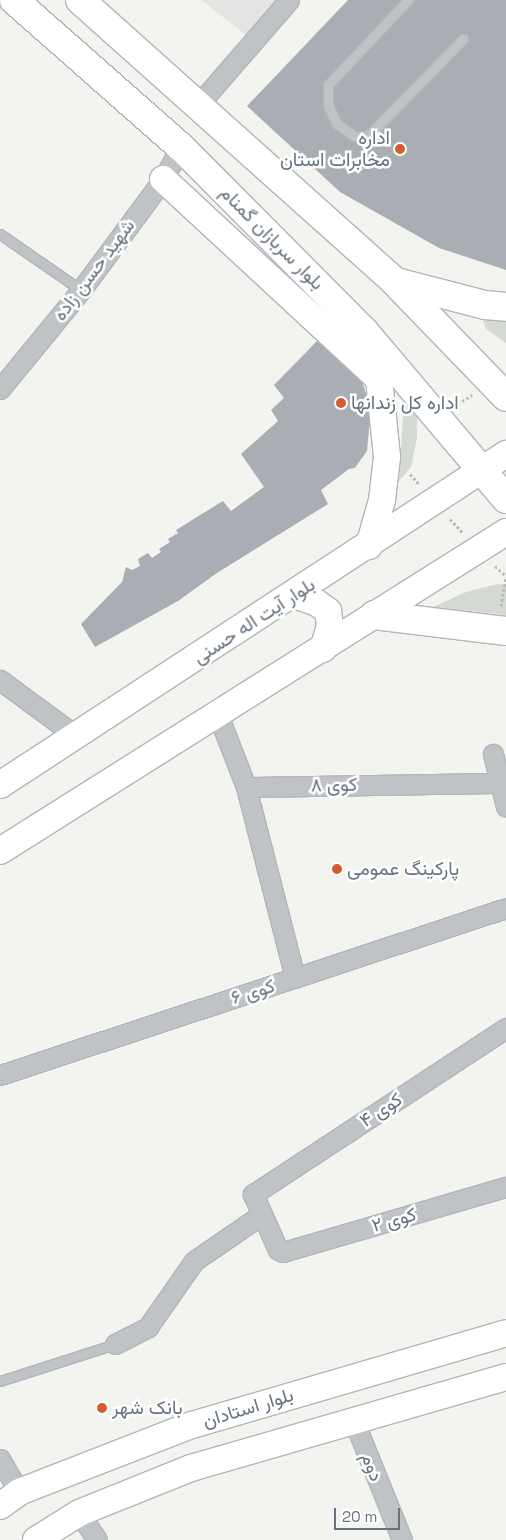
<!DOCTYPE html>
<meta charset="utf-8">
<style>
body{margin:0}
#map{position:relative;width:506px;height:1540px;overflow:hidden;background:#f3f4f0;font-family:"Space Grotesk",Vazirmatn,sans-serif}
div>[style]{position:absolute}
.built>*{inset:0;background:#e4e5e3}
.green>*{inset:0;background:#d4dad1}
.building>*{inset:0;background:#a8aeb3}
.path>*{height:3px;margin-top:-1.5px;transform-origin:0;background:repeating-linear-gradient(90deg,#b9bbbd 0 2.5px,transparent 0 5px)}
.roads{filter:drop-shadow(1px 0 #b2b6ba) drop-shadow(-1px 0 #b2b6ba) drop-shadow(0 1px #b2b6ba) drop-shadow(0 -1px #b2b6ba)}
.lane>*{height:9px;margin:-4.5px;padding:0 4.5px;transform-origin:4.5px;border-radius:4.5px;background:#bfc3c6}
.street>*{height:19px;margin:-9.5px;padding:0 9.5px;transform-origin:9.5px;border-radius:9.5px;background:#bfc3c6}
.secondary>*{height:26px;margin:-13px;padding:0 13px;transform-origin:13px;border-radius:13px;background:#fff}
.primary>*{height:28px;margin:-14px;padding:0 14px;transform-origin:14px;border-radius:14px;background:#fff}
.dots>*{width:14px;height:14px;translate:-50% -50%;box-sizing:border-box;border:2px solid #fff;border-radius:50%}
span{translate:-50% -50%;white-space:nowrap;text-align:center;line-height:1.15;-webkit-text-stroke:5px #fff;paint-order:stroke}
.poi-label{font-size:19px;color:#65727f}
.right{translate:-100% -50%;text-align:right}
.left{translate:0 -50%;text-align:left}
.street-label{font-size:19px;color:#65727f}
.scale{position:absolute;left:334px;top:1508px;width:66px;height:22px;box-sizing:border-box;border:2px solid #65727f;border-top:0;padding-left:6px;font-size:15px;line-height:18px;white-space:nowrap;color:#65727f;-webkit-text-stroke:4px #fff;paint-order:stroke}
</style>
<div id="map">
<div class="built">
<i style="clip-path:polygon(201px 0,280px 0,250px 38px)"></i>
</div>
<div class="green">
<i style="clip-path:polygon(481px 314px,506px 318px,506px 343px,486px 329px)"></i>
<i style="clip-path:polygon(404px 401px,417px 416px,417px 438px,411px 467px,399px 481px)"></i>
<i style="clip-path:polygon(498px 584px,506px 585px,506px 615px,433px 607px,466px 592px)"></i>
</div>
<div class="building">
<i style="clip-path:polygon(348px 0,506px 0,506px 270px,439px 248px,340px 192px,247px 106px)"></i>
<i style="clip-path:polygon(318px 340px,358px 370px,371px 408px,367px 451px,355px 468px,349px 469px,321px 490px,328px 504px,217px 573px,178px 601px,95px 647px,81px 624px,122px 582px,126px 567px,132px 570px,140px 566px,138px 559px,148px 553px,152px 558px,161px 552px,159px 549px,170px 542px,168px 539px,178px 533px,176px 530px,223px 501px,231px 511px,264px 487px,241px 454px,278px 421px,271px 410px,284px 398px,274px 385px)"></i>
</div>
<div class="path">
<i style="left:458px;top:404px;width:17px;rotate:-33deg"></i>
<i style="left:410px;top:474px;width:13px;rotate:48deg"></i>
<i style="left:450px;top:519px;width:19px;rotate:47deg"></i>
<i style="left:495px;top:566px;width:15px;rotate:42deg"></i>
<i style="left:501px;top:606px;width:29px;rotate:-80deg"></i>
</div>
<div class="roads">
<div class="lane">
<i style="left:408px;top:0;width:117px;rotate:133.3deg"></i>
<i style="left:328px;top:85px;width:20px;rotate:90deg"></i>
<i style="left:328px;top:105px;width:21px;rotate:65deg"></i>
<i style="left:337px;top:124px;width:21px;rotate:35deg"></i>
<i style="left:354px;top:136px;width:14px"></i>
<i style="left:368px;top:136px;width:136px;rotate:-45.6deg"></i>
<i style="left:0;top:234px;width:98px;rotate:34.7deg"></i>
<i style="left:0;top:1381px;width:121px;rotate:-17.8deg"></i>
</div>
<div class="street">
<i style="left:198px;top:105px;width:139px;rotate:-49.1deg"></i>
<i style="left:0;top:389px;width:128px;rotate:-50.7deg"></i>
<i style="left:81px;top:290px;width:138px;rotate:-53.5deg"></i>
<i style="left:163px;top:179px;width:37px;rotate:-61deg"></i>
<i style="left:0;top:680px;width:94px;rotate:36.4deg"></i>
<i style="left:218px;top:715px;width:77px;rotate:68.7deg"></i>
<i style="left:246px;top:787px;width:197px;rotate:75.6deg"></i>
<i style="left:493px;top:754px;width:54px;rotate:76deg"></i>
<i style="left:246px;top:787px;width:254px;rotate:-0.9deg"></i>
<i style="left:506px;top:1028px;width:303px;rotate:146.7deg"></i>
<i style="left:253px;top:1194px;width:61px;rotate:65.9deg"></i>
<i style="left:278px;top:1250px;width:5px;rotate:22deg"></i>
<i style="left:283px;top:1252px;width:232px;rotate:-16.3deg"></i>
<i style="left:0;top:1075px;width:533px;rotate:-18.26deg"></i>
<i style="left:115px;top:1344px;width:37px;rotate:-27deg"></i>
<i style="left:148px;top:1327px;width:80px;rotate:-55.1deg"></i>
<i style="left:194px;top:1261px;width:81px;rotate:-34.5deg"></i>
<i style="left:354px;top:1421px;width:128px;rotate:68deg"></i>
<i style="left:0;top:1459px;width:38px;rotate:60deg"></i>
<i style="left:79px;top:1513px;width:32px;rotate:56deg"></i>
</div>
<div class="secondary">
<i style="left:163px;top:179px;width:294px;rotate:42.8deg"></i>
<i style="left:379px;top:379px;width:78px;rotate:84.1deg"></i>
<i style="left:387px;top:457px;width:43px;rotate:96.6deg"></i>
<i style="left:382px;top:500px;width:48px;rotate:105.8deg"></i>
<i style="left:294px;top:595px;width:24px;rotate:19deg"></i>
<i style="left:317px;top:603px;width:14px;rotate:36deg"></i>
<i style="left:328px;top:611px;width:15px;rotate:82deg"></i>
<i style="left:330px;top:626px;width:24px;rotate:107deg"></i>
<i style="left:0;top:785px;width:605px;rotate:-33.19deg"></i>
<i style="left:0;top:851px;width:598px;rotate:-32.23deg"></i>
<i style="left:0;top:1506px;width:24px;rotate:-36deg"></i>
<i style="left:19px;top:1492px;width:186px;rotate:-21.2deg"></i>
<i style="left:192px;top:1425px;width:327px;rotate:-16.3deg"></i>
<i style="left:36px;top:1540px;width:51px;rotate:-32.1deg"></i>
<i style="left:79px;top:1513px;width:121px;rotate:-21.9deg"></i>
<i style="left:191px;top:1468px;width:328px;rotate:-16.1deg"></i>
</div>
<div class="primary">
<i style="left:14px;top:0;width:222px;rotate:41.4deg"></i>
<i style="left:181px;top:147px;width:260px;rotate:45.2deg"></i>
<i style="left:364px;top:331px;width:220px;rotate:49.8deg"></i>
<i style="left:80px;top:0;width:421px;rotate:41.8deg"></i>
<i style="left:394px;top:281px;width:161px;rotate:46deg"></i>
<i style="left:396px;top:282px;width:92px;rotate:14.5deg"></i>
<i style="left:485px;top:305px;width:21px;rotate:5deg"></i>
<i style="left:374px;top:615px;width:133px;rotate:6.9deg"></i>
</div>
</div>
<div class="dots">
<i style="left:400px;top:149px;background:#d55c2e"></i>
<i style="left:341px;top:403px;background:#d55c2e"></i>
<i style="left:337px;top:869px;background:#d55c2e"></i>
<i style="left:102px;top:1408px;background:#d55c2e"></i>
</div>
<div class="poi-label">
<span class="right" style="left:390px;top:149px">اداره<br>مخابرات استان</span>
<span class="left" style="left:351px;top:403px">اداره کل زندانها</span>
<span class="left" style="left:347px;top:869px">پارکینگ عمومی</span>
<span class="left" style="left:112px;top:1408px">بانک شهر</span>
</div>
<div class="street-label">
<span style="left:272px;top:238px;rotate:45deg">بلوار سربازان گمنام</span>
<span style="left:94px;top:270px;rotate:-53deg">شهید حسن زاده</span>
<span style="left:254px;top:621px;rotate:-33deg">بلوار آیت اله حسنی</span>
<span style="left:334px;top:785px;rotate:-1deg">کوی ۸</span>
<span style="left:253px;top:992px;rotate:-18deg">کوی ۶</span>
<span style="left:381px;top:1110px;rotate:-33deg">کوی ۴</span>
<span style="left:394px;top:1220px;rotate:-16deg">کوی ۲</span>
<span style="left:248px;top:1408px;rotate:-17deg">بلوار استادان</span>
<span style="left:372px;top:1467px;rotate:68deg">دوم</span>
</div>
<div class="scale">20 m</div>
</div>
